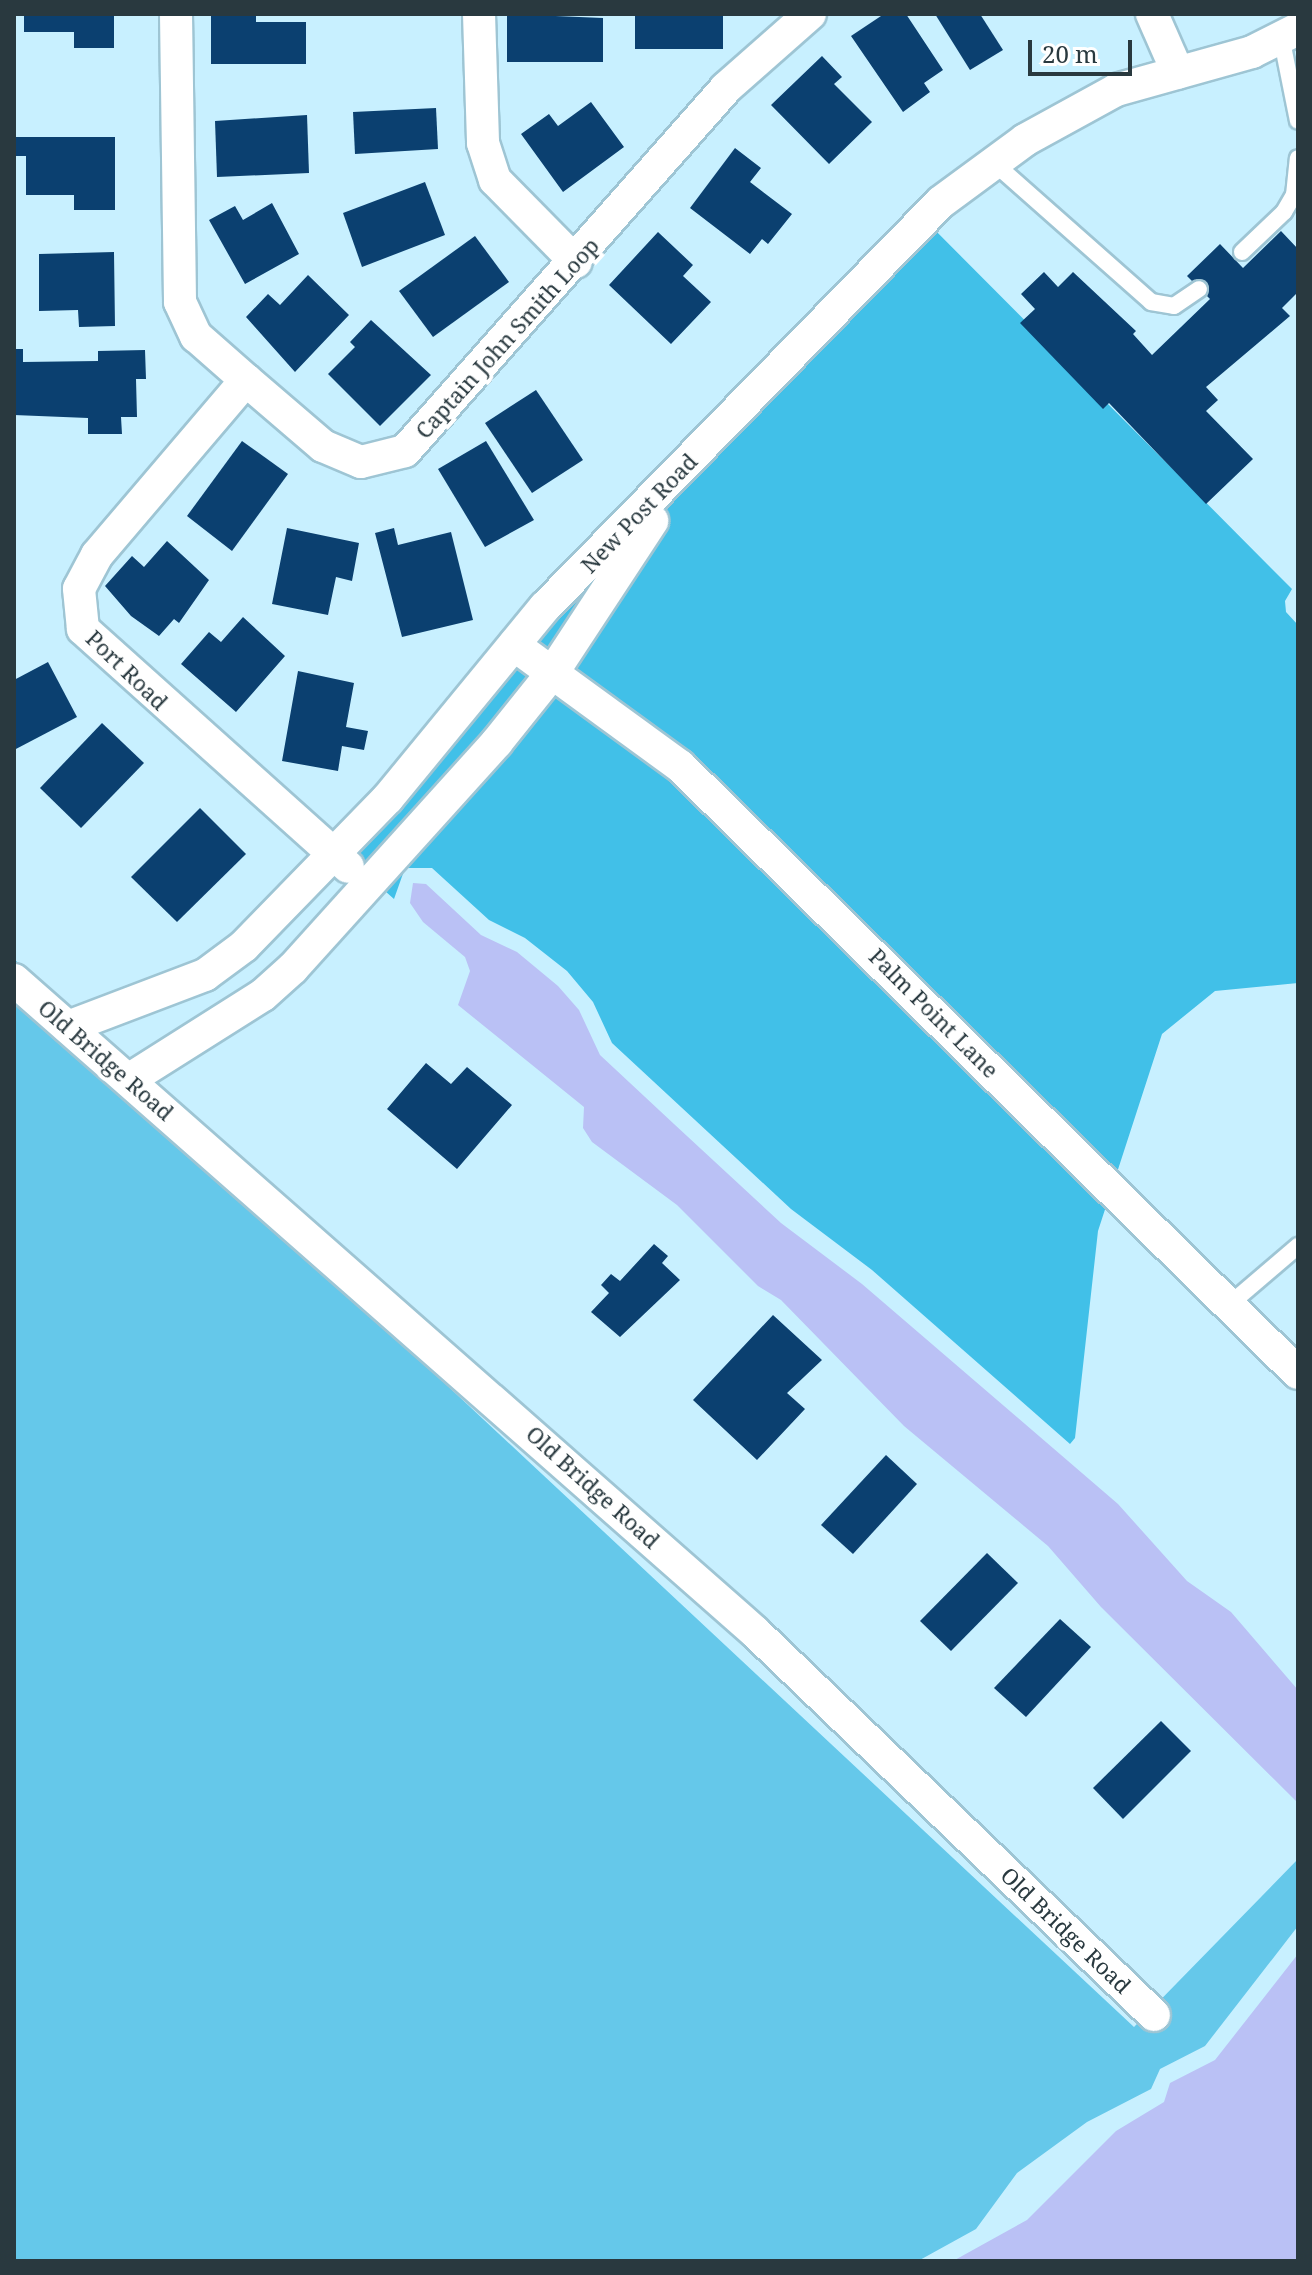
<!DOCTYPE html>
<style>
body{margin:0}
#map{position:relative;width:1312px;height:2275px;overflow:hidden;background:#c8f0ff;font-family:"Noto Serif",serif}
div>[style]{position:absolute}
.green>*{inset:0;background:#65c8ea}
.forest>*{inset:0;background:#41c0e8}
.water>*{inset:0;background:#bac1f5}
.building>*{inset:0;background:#0b4070}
.roads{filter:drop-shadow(2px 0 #9ec5d4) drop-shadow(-2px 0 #9ec5d4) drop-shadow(0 2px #9ec5d4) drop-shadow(0 -2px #9ec5d4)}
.service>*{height:16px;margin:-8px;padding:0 8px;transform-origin:8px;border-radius:8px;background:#fff}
.minor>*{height:32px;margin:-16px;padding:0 16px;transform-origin:16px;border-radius:16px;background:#fff}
span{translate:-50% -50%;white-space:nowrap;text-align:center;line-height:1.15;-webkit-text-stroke:8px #fff;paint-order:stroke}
.street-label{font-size:22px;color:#29393f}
.frame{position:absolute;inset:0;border:16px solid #29393f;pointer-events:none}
.scale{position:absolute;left:1028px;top:40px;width:104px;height:36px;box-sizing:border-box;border:4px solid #29393f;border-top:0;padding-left:10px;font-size:24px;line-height:28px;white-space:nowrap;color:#29393f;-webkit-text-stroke:6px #fff;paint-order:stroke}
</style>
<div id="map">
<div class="green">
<i style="clip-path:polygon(14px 959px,144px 1073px,376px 1319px,1134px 2027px,1298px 1859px,1298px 1926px,1205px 2046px,1160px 2069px,1151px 2089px,1087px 2122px,1017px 2173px,976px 2229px,918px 2261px,14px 2261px)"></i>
</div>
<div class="forest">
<i style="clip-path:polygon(914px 209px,1292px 589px,1285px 601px,1286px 612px,1298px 625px,1298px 983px,1215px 991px,1162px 1034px,1098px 1231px,1075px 1438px,1070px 1444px,872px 1270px,791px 1209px,612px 1043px,593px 1002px,567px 971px,525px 938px,489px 920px,432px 868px,405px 868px,394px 899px,341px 852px)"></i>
</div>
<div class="water">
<i style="clip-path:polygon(413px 883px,426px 884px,481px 935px,517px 952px,558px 986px,579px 1010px,600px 1055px,674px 1124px,781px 1223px,862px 1284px,1118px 1504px,1187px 1581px,1231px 1612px,1298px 1690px,1298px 1803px,1101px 1607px,1048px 1546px,904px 1426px,781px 1300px,758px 1286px,677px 1205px,592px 1142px,583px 1128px,584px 1107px,458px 1005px,470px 971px,465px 957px,423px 922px,410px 903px)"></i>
<i style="clip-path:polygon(1298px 1954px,1298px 2261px,953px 2261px,1027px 2220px,1116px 2131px,1164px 2102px,1170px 2083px,1215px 2060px)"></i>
</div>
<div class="building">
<i style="clip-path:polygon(24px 14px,114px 14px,114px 48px,74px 48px,74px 32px,24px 32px)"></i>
<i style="clip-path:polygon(211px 14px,256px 14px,256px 22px,306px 22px,306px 64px,211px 64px)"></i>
<i style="clip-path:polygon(507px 14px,603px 18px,603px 62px,507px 62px)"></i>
<i style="clip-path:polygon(635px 14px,723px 14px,723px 49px,635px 49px)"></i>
<i style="clip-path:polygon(884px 14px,906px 14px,943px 70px,924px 83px,930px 92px,903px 112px,851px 36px)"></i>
<i style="clip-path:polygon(935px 14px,980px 14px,1003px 50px,970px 70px)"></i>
<i style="clip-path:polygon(822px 56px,842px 77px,834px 84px,872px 122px,829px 164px,771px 105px)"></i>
<i style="clip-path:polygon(591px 102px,624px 147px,563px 192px,521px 134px,549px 114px,558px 126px)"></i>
<i style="clip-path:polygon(436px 108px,438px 149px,355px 154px,353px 112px)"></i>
<i style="clip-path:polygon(307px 115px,309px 173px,217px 177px,215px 121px)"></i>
<i style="clip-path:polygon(14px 137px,115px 137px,115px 210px,74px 210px,74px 195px,26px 195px,26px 156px,14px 156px)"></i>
<i style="clip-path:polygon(735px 148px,761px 168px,750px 182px,792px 214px,768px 244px,762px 239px,750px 254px,690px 208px)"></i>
<i style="clip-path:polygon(425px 182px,445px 235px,362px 267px,343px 213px)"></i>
<i style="clip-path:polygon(272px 203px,299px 254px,245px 284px,209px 220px,235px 206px,243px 220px)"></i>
<i style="clip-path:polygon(1281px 231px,1298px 249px,1298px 292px,1282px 308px,1290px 316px,1206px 387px,1218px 400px,1206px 411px,1253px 459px,1206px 504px,1109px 403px,1103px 409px,1020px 323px,1035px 309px,1021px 294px,1044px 272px,1058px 287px,1073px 272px,1136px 331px,1133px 334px,1152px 355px,1210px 299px,1187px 276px,1220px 244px,1243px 268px)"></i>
<i style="clip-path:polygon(658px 232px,693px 265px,683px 276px,711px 302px,671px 344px,609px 285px)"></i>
<i style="clip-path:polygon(475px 236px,509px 282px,433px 337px,399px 291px)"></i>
<i style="clip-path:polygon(114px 252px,115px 326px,79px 327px,78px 310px,39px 311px,39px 254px)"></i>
<i style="clip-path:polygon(308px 275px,349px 315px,295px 372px,246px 317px,268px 294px,280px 305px)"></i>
<i style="clip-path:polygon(371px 320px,431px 375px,380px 426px,328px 374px,355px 347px,350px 342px)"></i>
<i style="clip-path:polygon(14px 349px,23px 349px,23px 362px,98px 361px,98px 351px,145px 350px,146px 379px,136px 379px,137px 417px,121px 417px,122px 434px,88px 434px,88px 418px,14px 415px)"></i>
<i style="clip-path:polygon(536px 390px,583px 460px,532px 493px,485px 423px)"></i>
<i style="clip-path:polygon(242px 441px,288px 474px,232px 551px,187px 516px)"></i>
<i style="clip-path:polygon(486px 441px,534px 520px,485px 547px,438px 469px)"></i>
<i style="clip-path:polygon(287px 528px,359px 543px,352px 581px,336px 577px,328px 615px,272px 604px)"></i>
<i style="clip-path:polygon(394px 528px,398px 545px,451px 532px,473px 620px,402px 637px,375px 533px)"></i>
<i style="clip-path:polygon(167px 541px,209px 580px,179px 623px,174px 619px,159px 636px,131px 616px,105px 586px,132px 556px,144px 567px)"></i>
<i style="clip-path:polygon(243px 617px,285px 656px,236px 712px,181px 664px,209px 632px,221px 642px)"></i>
<i style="clip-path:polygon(48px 662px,77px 717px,14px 750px,14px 680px)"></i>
<i style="clip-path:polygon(298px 671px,354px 683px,346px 727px,368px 731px,364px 750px,342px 746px,338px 771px,282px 761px)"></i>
<i style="clip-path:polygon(102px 723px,144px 763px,81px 828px,40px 788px)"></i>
<i style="clip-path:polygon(200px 808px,246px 854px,177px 922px,131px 877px)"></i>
<i style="clip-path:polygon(426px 1063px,451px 1084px,467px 1067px,512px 1105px,457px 1169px,387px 1109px)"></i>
<i style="clip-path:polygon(654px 1244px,668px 1256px,662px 1263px,680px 1280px,620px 1337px,591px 1312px,609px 1293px,601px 1285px,611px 1274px,620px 1281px)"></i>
<i style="clip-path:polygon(773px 1315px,822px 1360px,787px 1393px,805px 1409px,757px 1460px,693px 1400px)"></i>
<i style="clip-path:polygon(886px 1455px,917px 1484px,853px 1554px,821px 1525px)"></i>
<i style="clip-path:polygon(987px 1553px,1018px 1583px,951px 1651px,920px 1621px)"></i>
<i style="clip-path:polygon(1060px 1619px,1091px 1647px,1026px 1717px,994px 1688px)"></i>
<i style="clip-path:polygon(1161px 1721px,1191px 1751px,1123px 1819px,1093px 1788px)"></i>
</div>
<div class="roads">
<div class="service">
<i style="left:1284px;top:51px;width:71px;rotate:78.7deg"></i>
<i style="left:993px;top:162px;width:211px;rotate:41.5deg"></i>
<i style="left:1151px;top:302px;width:23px;rotate:10deg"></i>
<i style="left:1174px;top:306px;width:30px;rotate:-34deg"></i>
<i style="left:1242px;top:252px;width:58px;rotate:-43.6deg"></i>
<i style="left:1284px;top:212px;width:20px;rotate:-60deg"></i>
<i style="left:1294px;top:195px;width:37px;rotate:-84deg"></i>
<i style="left:1229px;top:1305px;width:91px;rotate:-40.5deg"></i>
</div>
<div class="minor">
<i style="left:176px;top:14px;width:288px;rotate:89.2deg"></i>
<i style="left:180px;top:302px;width:38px;rotate:65deg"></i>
<i style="left:196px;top:336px;width:67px;rotate:41.3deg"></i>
<i style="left:246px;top:380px;width:101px;rotate:40.6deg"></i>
<i style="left:323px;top:446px;width:41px;rotate:22.8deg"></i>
<i style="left:361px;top:462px;width:45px;rotate:-14deg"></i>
<i style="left:405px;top:451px;width:485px;rotate:-48.5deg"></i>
<i style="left:726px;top:88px;width:112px;rotate:-41.4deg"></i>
<i style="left:479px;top:14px;width:129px;rotate:88.2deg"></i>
<i style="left:483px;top:143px;width:39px;rotate:72deg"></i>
<i style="left:495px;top:180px;width:115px;rotate:45.4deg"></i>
<i style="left:1152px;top:14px;width:64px;rotate:66.2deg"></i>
<i style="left:246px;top:380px;width:230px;rotate:130.4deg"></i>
<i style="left:97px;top:555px;width:38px;rotate:118deg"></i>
<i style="left:79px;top:589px;width:40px;rotate:84.3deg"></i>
<i style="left:83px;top:629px;width:356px;rotate:41.9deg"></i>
<i style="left:514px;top:645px;width:205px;rotate:36.1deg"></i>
<i style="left:680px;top:766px;width:866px;rotate:44.49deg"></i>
<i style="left:14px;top:980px;width:987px;rotate:41.34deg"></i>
<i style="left:755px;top:1632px;width:553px;rotate:43.83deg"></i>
<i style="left:68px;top:1027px;width:147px;rotate:-20.8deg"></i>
<i style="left:205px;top:975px;width:49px;rotate:-36.6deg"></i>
<i style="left:244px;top:946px;width:206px;rotate:-45.8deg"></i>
<i style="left:388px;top:798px;width:247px;rotate:-50.6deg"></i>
<i style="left:545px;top:607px;width:566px;rotate:-45.64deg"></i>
<i style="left:941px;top:202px;width:104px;rotate:-36.4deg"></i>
<i style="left:1025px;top:140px;width:104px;rotate:-28.8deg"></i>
<i style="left:1116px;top:90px;width:141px;rotate:-15.6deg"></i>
<i style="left:1252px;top:52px;width:51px;rotate:-26.6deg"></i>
<i style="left:130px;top:1079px;width:157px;rotate:-32.3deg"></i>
<i style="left:263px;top:995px;width:40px;rotate:-42deg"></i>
<i style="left:293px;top:968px;width:304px;rotate:-47.9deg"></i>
<i style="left:497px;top:742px;width:90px;rotate:-51.3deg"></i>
<i style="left:553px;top:672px;width:181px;rotate:-56.7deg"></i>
</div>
</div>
<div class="street-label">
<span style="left:507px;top:338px;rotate:-48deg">Captain John Smith Loop</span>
<span style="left:639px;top:513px;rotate:-46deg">New Post Road</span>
<span style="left:127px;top:670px;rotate:44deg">Port Road</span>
<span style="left:934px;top:1013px;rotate:45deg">Palm Point Lane</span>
<span style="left:106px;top:1060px;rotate:41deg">Old Bridge Road</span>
<span style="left:593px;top:1487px;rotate:42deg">Old Bridge Road</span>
<span style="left:1066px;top:1930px;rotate:44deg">Old Bridge Road</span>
</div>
<div class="frame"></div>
<div class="scale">20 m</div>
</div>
